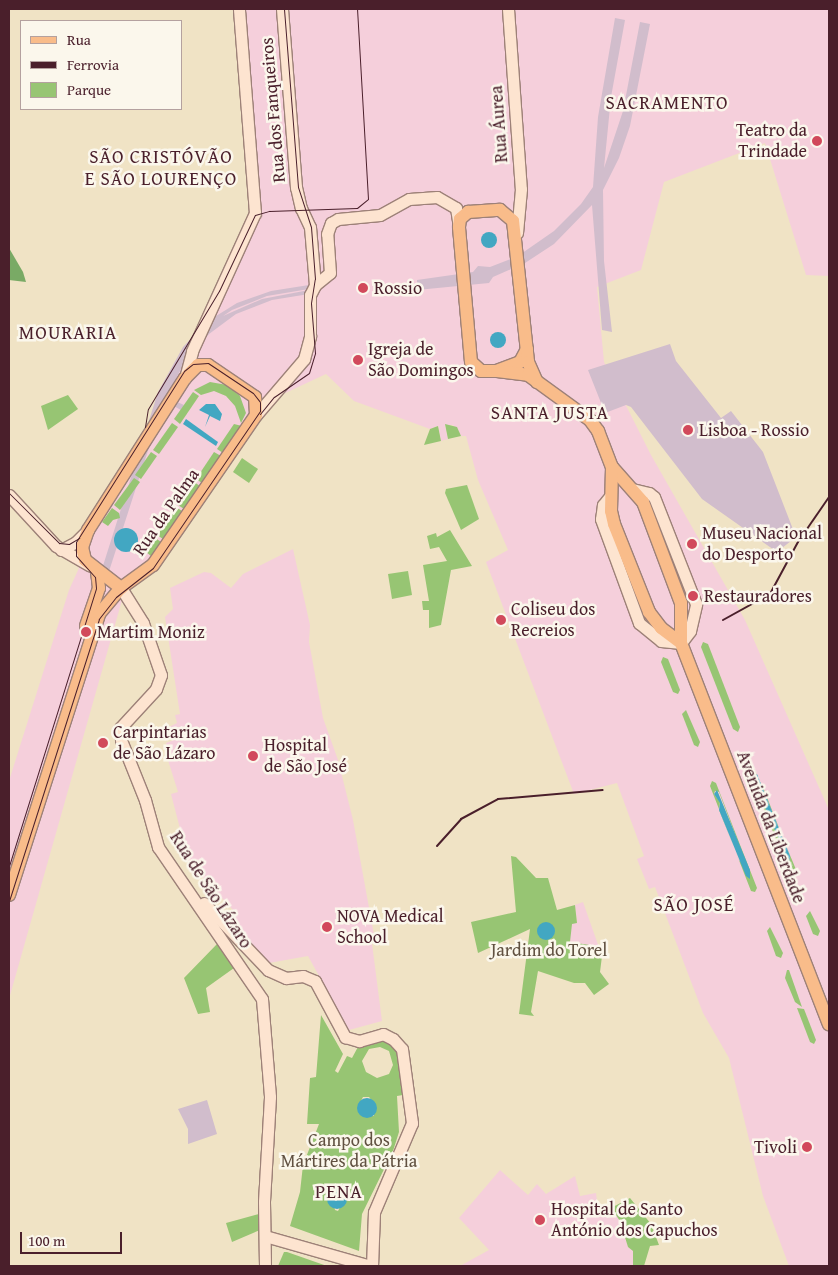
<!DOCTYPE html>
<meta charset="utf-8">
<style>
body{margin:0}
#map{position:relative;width:838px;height:1275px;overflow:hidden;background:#f0e3c5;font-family:"Gentium Book Plus",serif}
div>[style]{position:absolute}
.built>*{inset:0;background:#f5cfdb}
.industrial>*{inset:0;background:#d1bdcc}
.green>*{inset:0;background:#97c573}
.forest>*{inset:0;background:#79aa65}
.water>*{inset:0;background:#42a7c2}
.round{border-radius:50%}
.roads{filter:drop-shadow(1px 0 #9d8178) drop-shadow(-1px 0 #9d8178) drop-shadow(0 1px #9d8178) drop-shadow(0 -1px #9d8178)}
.secondary>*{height:11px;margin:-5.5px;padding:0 5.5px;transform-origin:5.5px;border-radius:5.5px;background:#fde4d0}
.primary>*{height:12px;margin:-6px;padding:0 6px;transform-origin:6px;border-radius:6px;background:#f9bc8a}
.tram>*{height:1px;margin:-0.5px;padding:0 0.5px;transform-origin:0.5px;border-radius:0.5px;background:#4a1f2b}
.rail>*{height:2px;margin:-1px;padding:0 1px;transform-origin:1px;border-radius:1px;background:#4a1f2b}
.dots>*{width:14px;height:14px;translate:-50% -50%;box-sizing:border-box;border:2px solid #fbf7ec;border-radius:50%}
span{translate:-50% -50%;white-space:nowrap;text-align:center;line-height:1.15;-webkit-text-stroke:5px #fbf7ec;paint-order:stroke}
.street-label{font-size:18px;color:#4a1f2b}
.poi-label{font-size:18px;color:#4a1f2b}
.right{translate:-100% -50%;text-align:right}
.left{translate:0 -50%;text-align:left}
.park-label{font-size:18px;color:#615141}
.neighbourhood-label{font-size:19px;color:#4a1f2b;letter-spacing:1px}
.frame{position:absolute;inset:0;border:10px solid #4a1f2b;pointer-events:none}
.legend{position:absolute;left:20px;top:20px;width:162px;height:90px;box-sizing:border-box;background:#fbf7ec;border:1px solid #b4a19f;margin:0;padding:6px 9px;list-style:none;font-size:15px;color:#4a1f2b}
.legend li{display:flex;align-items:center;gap:10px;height:25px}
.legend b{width:25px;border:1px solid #b4a19f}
.scale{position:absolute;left:20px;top:1232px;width:102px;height:22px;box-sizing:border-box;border:2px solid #4a1f2b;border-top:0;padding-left:6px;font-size:15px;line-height:18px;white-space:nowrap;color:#4a1f2b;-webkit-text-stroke:4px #fbf7ec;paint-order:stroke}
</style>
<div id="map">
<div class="built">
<i style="clip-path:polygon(242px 9px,829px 9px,829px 276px,806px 275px,765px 143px,664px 182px,641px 270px,597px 287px,604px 362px,651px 455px,745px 620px,829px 810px,829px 1266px,789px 1266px,763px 1196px,729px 1058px,703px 1013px,655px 887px,649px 889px,637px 859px,644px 856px,617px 783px,574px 794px,486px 562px,508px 550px,478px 480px,466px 436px,461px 436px,453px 425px,445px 425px,448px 439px,441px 441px,438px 426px,430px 429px,354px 401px,326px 374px,279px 396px,124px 593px,9px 999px,9px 781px,69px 590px,79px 568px,63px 553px,134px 463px,258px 207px)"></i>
<i style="clip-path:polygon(293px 549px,310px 625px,309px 642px,323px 718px,338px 760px,353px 820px,374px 935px,371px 936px,382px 1021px,349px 1030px,308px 956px,269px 963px,230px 919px,236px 913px,189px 863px,171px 794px,178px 792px,167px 757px,170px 756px,166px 743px,174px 740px,169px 727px,177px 723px,175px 715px,180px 714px,165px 617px,173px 609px,170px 588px,204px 572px,211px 573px,231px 588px,243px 574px)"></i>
<i style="clip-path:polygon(583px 902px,602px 956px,548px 951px,564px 923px,577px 923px,575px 905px)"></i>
<i style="clip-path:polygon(500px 1170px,528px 1195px,537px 1184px,546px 1194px,575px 1176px,580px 1196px,596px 1193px,598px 1208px,610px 1204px,620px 1221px,628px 1247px,633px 1250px,633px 1266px,460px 1266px,489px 1250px,459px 1218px)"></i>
</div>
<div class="industrial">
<i style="clip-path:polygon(615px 18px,625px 20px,611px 97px,604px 168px,623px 111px,640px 22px,650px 24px,630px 126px,619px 158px,603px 190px,604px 261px,612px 332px,602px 330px,592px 205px,554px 244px,525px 263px,493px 277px,489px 283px,417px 290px,417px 280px,473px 272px,478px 266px,490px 267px,518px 256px,554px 231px,581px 204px,593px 187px,598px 117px)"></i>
<i style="clip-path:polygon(309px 285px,309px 289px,267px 296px,232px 310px,223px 316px,262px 299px,309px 290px,309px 294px,272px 300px,236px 314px,209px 334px,187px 358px,166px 397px,184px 405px,181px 410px,172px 405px,155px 429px,102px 593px,95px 591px,158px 392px,183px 347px,208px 321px,237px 303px,271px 291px)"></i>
<i style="clip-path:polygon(670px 344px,676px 361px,721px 418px,731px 411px,763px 452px,796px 537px,777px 552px,702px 499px,631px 407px,626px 405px,605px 413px,588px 370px)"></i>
<i style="clip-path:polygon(207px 1100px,217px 1134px,188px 1144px,188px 1129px,178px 1109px)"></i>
</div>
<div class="green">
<i style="clip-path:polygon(210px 382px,227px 385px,240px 396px,246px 413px,241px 423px,235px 406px,226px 396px,214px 391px,201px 395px,194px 390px)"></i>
<i style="clip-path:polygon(193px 392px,199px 396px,180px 424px,174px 419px)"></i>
<i style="clip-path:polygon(68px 395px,78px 409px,48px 430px,41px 406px)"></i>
<i style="clip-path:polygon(172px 423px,178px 427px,159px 454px,153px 450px)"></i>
<i style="clip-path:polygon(234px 424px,242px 426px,223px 453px,217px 449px)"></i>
<i style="clip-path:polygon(445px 424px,457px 427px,461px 436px,448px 439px)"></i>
<i style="clip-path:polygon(438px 426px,441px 441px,424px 445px,430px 429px)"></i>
<i style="clip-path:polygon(151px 452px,157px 456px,141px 479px,135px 475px)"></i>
<i style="clip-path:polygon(214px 452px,221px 456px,202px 483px,196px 479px)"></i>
<i style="clip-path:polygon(242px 458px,258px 469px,249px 483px,233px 472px)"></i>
<i style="clip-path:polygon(134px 478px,140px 482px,120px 510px,114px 505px)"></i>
<i style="clip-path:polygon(194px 482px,200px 486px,184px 509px,178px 505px)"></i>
<i style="clip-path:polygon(467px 485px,479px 519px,461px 530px,445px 493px,446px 489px)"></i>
<i style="clip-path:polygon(176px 507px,182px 511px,163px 539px,157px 535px)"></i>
<i style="clip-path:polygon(112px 508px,119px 513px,120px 518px,113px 520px,108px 526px,102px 522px)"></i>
<i style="clip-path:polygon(450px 530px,472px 566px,451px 570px,441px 625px,429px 628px,429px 610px,423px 610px,422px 601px,429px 601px,423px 565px,447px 561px,439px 547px,430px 549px,427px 536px,436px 533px,437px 537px)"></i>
<i style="clip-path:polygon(154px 537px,161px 542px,151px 556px,146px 552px,149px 538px)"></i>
<i style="clip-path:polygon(408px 571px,412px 595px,392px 599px,388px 574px)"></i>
<i style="clip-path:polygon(703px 642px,708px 644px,740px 727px,738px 732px,733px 729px,701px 647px)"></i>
<i style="clip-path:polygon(663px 657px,668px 659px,680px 690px,678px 694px,673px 692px,661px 662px)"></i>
<i style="clip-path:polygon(686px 710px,700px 742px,698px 747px,694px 745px,682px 714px)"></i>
<i style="clip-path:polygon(evenodd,753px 766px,797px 872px,795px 877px,790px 875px,749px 771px,753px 766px,754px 779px,758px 779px,763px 787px,790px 856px,789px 862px,754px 779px)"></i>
<i style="clip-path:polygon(evenodd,712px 781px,716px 783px,737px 837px,757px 888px,755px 892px,751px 891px,710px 786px,712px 781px,715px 791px,719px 792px,750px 874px,739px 860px,719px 810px,720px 802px,714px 794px,715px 791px)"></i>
<i style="clip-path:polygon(511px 856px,516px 857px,536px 878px,548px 878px,557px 910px,575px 905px,577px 923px,572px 924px,570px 942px,596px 946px,595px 955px,602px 956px,600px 972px,609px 984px,594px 995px,585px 983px,574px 983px,538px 971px,531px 1012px,534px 1016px,519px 1014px,530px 929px,478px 953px,471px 922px,516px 912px)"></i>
<i style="clip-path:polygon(810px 911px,820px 931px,818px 936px,813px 934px,806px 916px)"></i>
<i style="clip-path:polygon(770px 927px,783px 953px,781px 958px,776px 956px,767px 931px)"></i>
<i style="clip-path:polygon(217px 944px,234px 968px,206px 988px,210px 1012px,198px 1014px,184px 978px)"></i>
<i style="clip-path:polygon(787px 970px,789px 970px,802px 1007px,795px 1002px,785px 978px)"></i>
<i style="clip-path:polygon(797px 1008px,804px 1009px,816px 1040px,814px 1044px,810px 1042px)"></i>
<i style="clip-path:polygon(evenodd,321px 1015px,343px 1054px,335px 1071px,338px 1073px,347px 1056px,352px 1058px,359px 1045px,375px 1037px,397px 1045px,403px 1095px,397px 1096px,399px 1132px,393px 1151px,362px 1214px,359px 1251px,290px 1226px,300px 1192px,303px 1165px,319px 1124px,307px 1124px,310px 1078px,316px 1077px,321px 1015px,380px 1047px,389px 1051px,393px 1065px,389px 1074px,377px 1078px,366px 1072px,362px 1061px,369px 1049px,380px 1047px,321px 1015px,363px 1097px,369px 1097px,374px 1103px,374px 1116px,362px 1115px,359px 1105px,363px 1097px,321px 1015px,336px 1188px,344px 1192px,345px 1197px,338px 1211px,335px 1210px,331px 1193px,336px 1188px)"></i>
<i style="clip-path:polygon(630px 1198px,651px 1224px,659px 1245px,650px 1246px,644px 1266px,633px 1266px,633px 1251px,628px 1247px,620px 1221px,611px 1208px)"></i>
<i style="clip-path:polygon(259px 1214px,260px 1230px,232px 1242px,226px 1223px)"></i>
<i style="clip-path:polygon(284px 1252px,287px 1252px,327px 1266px,278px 1266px)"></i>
</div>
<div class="forest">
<i style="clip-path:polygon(9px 248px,23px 272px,26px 282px,9px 280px)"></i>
</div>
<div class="water">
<i class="round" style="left:481px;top:232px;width:16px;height:16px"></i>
<i class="round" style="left:490px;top:332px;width:16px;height:16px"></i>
<i style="clip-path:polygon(206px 404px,215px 404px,222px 414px,220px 421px,210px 416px,205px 427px,209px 415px,199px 410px)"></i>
<i style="clip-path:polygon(186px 419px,218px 442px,216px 446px,183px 424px)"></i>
<i class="round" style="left:114px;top:528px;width:24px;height:24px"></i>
<i style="clip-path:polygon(757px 774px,790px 856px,789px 862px,761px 798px,754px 777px)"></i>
<i style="clip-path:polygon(717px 790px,750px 870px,750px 879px,746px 876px,719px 810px,720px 803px,714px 794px)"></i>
<i class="round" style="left:537px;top:922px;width:18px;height:18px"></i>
<i class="round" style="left:357px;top:1098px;width:20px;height:20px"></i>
<i class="round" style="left:327px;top:1189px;width:20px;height:20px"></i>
</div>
<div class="roads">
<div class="secondary">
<i style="left:282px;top:9px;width:179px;rotate:85.5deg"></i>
<i style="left:296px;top:187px;width:22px;rotate:77deg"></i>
<i style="left:301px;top:208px;width:21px;rotate:65deg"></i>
<i style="left:310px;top:227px;width:58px;rotate:85.1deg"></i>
<i style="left:508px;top:9px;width:180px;rotate:85.9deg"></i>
<i style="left:521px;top:189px;width:44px;rotate:95.2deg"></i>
<i style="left:185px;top:378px;width:28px;rotate:-75deg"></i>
<i style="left:192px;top:351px;width:152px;rotate:-65.5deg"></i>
<i style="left:255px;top:213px;width:205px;rotate:-94.5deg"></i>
<i style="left:256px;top:415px;width:74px;rotate:-49.4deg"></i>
<i style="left:304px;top:359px;width:24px;rotate:-75deg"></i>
<i style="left:310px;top:336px;width:41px;rotate:-90deg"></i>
<i style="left:310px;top:295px;width:11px;rotate:-63deg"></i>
<i style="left:315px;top:285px;width:19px;rotate:-39deg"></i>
<i style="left:330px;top:273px;width:39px;rotate:-94deg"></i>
<i style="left:327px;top:234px;width:12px;rotate:-70deg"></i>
<i style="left:331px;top:223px;width:8px;rotate:-30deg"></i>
<i style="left:338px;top:219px;width:42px;rotate:-5.4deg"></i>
<i style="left:380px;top:215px;width:33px;rotate:-29deg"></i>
<i style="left:409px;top:199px;width:28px;rotate:-4deg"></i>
<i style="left:437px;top:197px;width:22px;rotate:30deg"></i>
<i style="left:456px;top:208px;width:19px;rotate:81deg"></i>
<i style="left:9px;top:495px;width:69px;rotate:47.3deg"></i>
<i style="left:56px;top:546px;width:39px;rotate:30deg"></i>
<i style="left:611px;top:495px;width:13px;rotate:129deg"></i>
<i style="left:603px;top:505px;width:14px;rotate:98deg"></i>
<i style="left:601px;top:519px;width:111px;rotate:69.9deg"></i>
<i style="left:639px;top:623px;width:28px;rotate:39deg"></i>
<i style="left:661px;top:641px;width:20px;rotate:6deg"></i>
<i style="left:681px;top:643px;width:15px;rotate:-53deg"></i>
<i style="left:690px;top:631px;width:28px;rotate:-77deg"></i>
<i style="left:696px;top:604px;width:115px;rotate:-111.4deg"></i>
<i style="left:654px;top:497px;width:6px;rotate:-141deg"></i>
<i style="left:649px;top:493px;width:17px;rotate:-167deg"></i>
<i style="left:61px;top:550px;width:17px;rotate:-28deg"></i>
<i style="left:76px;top:542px;width:17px;rotate:-45deg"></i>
<i style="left:121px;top:588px;width:41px;rotate:57.8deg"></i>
<i style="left:143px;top:623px;width:55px;rotate:70.9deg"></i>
<i style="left:161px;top:675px;width:15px;rotate:110deg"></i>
<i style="left:156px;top:689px;width:53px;rotate:132.7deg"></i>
<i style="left:120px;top:728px;width:12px;rotate:85deg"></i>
<i style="left:121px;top:740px;width:65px;rotate:68.2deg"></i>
<i style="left:145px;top:800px;width:49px;rotate:74.5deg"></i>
<i style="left:158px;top:847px;width:184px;rotate:55.6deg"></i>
<i style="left:262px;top:999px;width:98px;rotate:85.3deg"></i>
<i style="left:270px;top:1097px;width:105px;rotate:93.3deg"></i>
<i style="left:264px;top:1202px;width:64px;rotate:89.1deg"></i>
<i style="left:204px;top:903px;width:93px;rotate:46.3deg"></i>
<i style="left:268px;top:970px;width:20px;rotate:24deg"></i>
<i style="left:286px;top:978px;width:17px;rotate:-7deg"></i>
<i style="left:303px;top:976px;width:13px;rotate:23deg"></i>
<i style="left:315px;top:981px;width:64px;rotate:61.8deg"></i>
<i style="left:345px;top:1037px;width:15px;rotate:16deg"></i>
<i style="left:359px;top:1041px;width:25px;rotate:-16deg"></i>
<i style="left:383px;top:1034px;width:11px;rotate:27deg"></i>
<i style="left:393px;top:1039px;width:13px;rotate:48deg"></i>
<i style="left:402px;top:1049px;width:75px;rotate:82.3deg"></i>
<i style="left:412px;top:1123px;width:97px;rotate:113.1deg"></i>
<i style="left:374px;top:1212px;width:54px;rotate:92.1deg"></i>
<i style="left:265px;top:1236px;width:109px;rotate:15.9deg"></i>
</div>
<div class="primary">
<i style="left:527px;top:349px;width:15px;rotate:118deg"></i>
<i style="left:520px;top:362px;width:25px;rotate:159deg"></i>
<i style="left:497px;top:371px;width:16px;rotate:180deg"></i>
<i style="left:481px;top:371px;width:13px;rotate:-138deg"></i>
<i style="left:471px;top:362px;width:136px;rotate:-95.1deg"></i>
<i style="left:459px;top:227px;width:8px;rotate:-83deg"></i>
<i style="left:460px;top:219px;width:11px;rotate:-41deg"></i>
<i style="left:468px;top:212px;width:32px;rotate:-4deg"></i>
<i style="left:500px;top:210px;width:17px;rotate:40deg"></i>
<i style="left:513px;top:221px;width:142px;rotate:83.9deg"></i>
<i style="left:528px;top:362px;width:22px;rotate:66deg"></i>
<i style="left:497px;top:371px;width:31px;rotate:7deg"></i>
<i style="left:528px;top:375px;width:77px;rotate:36deg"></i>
<i style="left:590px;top:420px;width:14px;rotate:54deg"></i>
<i style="left:598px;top:431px;width:39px;rotate:69deg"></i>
<i style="left:612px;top:467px;width:47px;rotate:48.5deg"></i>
<i style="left:643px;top:502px;width:108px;rotate:69.4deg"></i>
<i style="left:681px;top:603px;width:40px;rotate:90deg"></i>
<i style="left:681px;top:643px;width:409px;rotate:68.8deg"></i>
<i style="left:612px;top:467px;width:44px;rotate:91.3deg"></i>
<i style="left:611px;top:511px;width:13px;rotate:77deg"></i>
<i style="left:614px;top:524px;width:95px;rotate:68.3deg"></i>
<i style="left:649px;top:612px;width:20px;rotate:53deg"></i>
<i style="left:661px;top:628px;width:25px;rotate:37deg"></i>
<i style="left:86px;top:626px;width:40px;rotate:-71.1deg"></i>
<i style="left:99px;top:588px;width:17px;rotate:-97deg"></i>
<i style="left:9px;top:895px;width:295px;rotate:-72.2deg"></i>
<i style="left:99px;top:614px;width:34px;rotate:-50deg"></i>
<i style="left:121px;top:588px;width:39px;rotate:-36deg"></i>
<i style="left:153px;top:565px;width:182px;rotate:-55.5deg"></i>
<i style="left:256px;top:415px;width:18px;rotate:-93deg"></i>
<i style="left:255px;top:397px;width:57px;rotate:-145.8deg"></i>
<i style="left:208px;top:365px;width:10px;rotate:180deg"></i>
<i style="left:198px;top:365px;width:18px;rotate:135deg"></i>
<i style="left:185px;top:378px;width:180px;rotate:122.5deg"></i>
<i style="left:88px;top:530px;width:18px;rotate:109deg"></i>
<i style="left:82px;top:547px;width:13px;rotate:77deg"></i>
<i style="left:85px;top:560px;width:46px;rotate:37.9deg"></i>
</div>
</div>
<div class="tram">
<i style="left:260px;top:414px;width:22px;rotate:-51deg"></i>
<i style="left:274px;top:397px;width:42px;rotate:-34.4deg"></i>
<i style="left:309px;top:373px;width:21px;rotate:-73deg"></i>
<i style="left:315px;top:353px;width:50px;rotate:-94.6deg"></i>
<i style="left:311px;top:303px;width:24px;rotate:-81deg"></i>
<i style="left:315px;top:279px;width:52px;rotate:-94.4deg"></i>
<i style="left:311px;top:227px;width:42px;rotate:-108deg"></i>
<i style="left:298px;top:187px;width:179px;rotate:-94.5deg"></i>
<i style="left:145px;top:427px;width:18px;rotate:-81deg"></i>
<i style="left:148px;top:409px;width:138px;rotate:-59deg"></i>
<i style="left:219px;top:291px;width:84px;rotate:-64.7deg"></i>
<i style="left:255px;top:215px;width:15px;rotate:-16deg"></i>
<i style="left:269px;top:211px;width:88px;rotate:-2deg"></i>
<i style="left:357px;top:208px;width:14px;rotate:-39deg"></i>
<i style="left:368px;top:199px;width:190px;rotate:-93.3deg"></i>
<i style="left:9px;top:493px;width:71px;rotate:45deg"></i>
<i style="left:59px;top:543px;width:10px;rotate:6deg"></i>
<i style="left:69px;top:544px;width:12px;rotate:-31deg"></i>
<i style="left:9px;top:866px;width:291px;rotate:-72.6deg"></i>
<i style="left:96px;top:588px;width:11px;rotate:-95deg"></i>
<i style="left:95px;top:577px;width:28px;rotate:-132deg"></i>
<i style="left:76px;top:556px;width:14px;rotate:-90deg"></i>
<i style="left:76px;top:542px;width:202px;rotate:-57.7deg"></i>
<i style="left:184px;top:371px;width:11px;rotate:-38deg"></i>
<i style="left:193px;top:364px;width:15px;rotate:-4deg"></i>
<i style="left:208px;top:363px;width:54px;rotate:33.7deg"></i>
<i style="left:253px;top:393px;width:11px;rotate:52deg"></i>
<i style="left:260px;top:402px;width:9px;rotate:90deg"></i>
<i style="left:260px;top:411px;width:190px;rotate:124.3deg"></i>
<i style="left:153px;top:568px;width:47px;rotate:141.9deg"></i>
<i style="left:116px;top:597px;width:28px;rotate:128deg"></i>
<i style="left:99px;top:619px;width:296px;rotate:107.7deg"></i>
</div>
<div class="rail">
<i style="left:723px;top:620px;width:54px;rotate:-29deg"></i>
<i style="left:770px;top:594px;width:59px;rotate:-61.7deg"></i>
<i style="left:798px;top:542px;width:55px;rotate:-55.4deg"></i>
<i style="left:437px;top:846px;width:36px;rotate:-48deg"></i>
<i style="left:461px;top:819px;width:42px;rotate:-28.4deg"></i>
<i style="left:498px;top:799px;width:105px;rotate:-4.9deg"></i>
</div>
<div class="dots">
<i style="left:817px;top:141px;background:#d1495b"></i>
<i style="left:363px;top:288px;background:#d1495b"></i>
<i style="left:358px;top:360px;background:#d1495b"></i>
<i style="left:688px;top:430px;background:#d1495b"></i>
<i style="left:692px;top:544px;background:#d1495b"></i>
<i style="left:693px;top:596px;background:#d1495b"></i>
<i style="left:501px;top:620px;background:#d1495b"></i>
<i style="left:86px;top:632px;background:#d1495b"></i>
<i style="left:103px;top:743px;background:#d1495b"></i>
<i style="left:253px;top:756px;background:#d1495b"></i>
<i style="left:327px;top:927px;background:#d1495b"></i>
<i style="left:807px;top:1147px;background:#d1495b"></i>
<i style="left:540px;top:1220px;background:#d1495b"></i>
</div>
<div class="street-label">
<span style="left:273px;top:110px;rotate:-95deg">Rua dos Fanqueiros</span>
<span style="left:499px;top:124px;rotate:-94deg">Rua Áurea</span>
<span style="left:166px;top:512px;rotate:-55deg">Rua da Palma</span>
<span style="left:771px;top:827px;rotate:69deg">Avenida da Liberdade</span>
<span style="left:211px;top:890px;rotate:57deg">Rua de São Lázaro</span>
</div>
<div class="poi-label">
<span class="right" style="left:807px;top:141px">Teatro da<br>Trindade</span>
<span class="left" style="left:374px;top:288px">Rossio</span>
<span class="left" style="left:368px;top:360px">Igreja de<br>São Domingos</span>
<span class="left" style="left:699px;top:430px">Lisboa - Rossio</span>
<span class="left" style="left:702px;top:544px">Museu Nacional<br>do Desporto</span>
<span class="left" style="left:704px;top:596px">Restauradores</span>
<span class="left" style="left:511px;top:620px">Coliseu dos<br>Recreios</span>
<span class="left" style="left:97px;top:632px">Martim Moniz</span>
<span class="left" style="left:113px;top:743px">Carpintarias<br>de São Lázaro</span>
<span class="left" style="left:264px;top:756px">Hospital<br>de São José</span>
<span class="left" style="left:337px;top:927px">NOVA Medical<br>School</span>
<span class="right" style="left:797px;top:1147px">Tivoli</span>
<span class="left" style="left:551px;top:1220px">Hospital de Santo<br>António dos Capuchos</span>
</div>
<div class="park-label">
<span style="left:549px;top:950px">Jardim do Torel</span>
<span style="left:349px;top:1151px">Campo dos<br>Mártires da Pátria</span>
</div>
<div class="neighbourhood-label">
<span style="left:667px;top:103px">SACRAMENTO</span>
<span style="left:161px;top:168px">SÃO CRISTÓVÃO<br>E SÃO LOURENÇO</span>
<span style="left:68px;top:333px">MOURARIA</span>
<span style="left:550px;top:413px">SANTA JUSTA</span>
<span style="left:694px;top:905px">SÃO JOSÉ</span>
<span style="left:339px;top:1192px">PENA</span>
</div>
<div class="frame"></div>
<ul class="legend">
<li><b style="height:6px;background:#f9bc8a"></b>Rua</li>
<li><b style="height:6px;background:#4a1f2b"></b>Ferrovia</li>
<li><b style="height:14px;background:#97c573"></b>Parque</li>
</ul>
<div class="scale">100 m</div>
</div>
